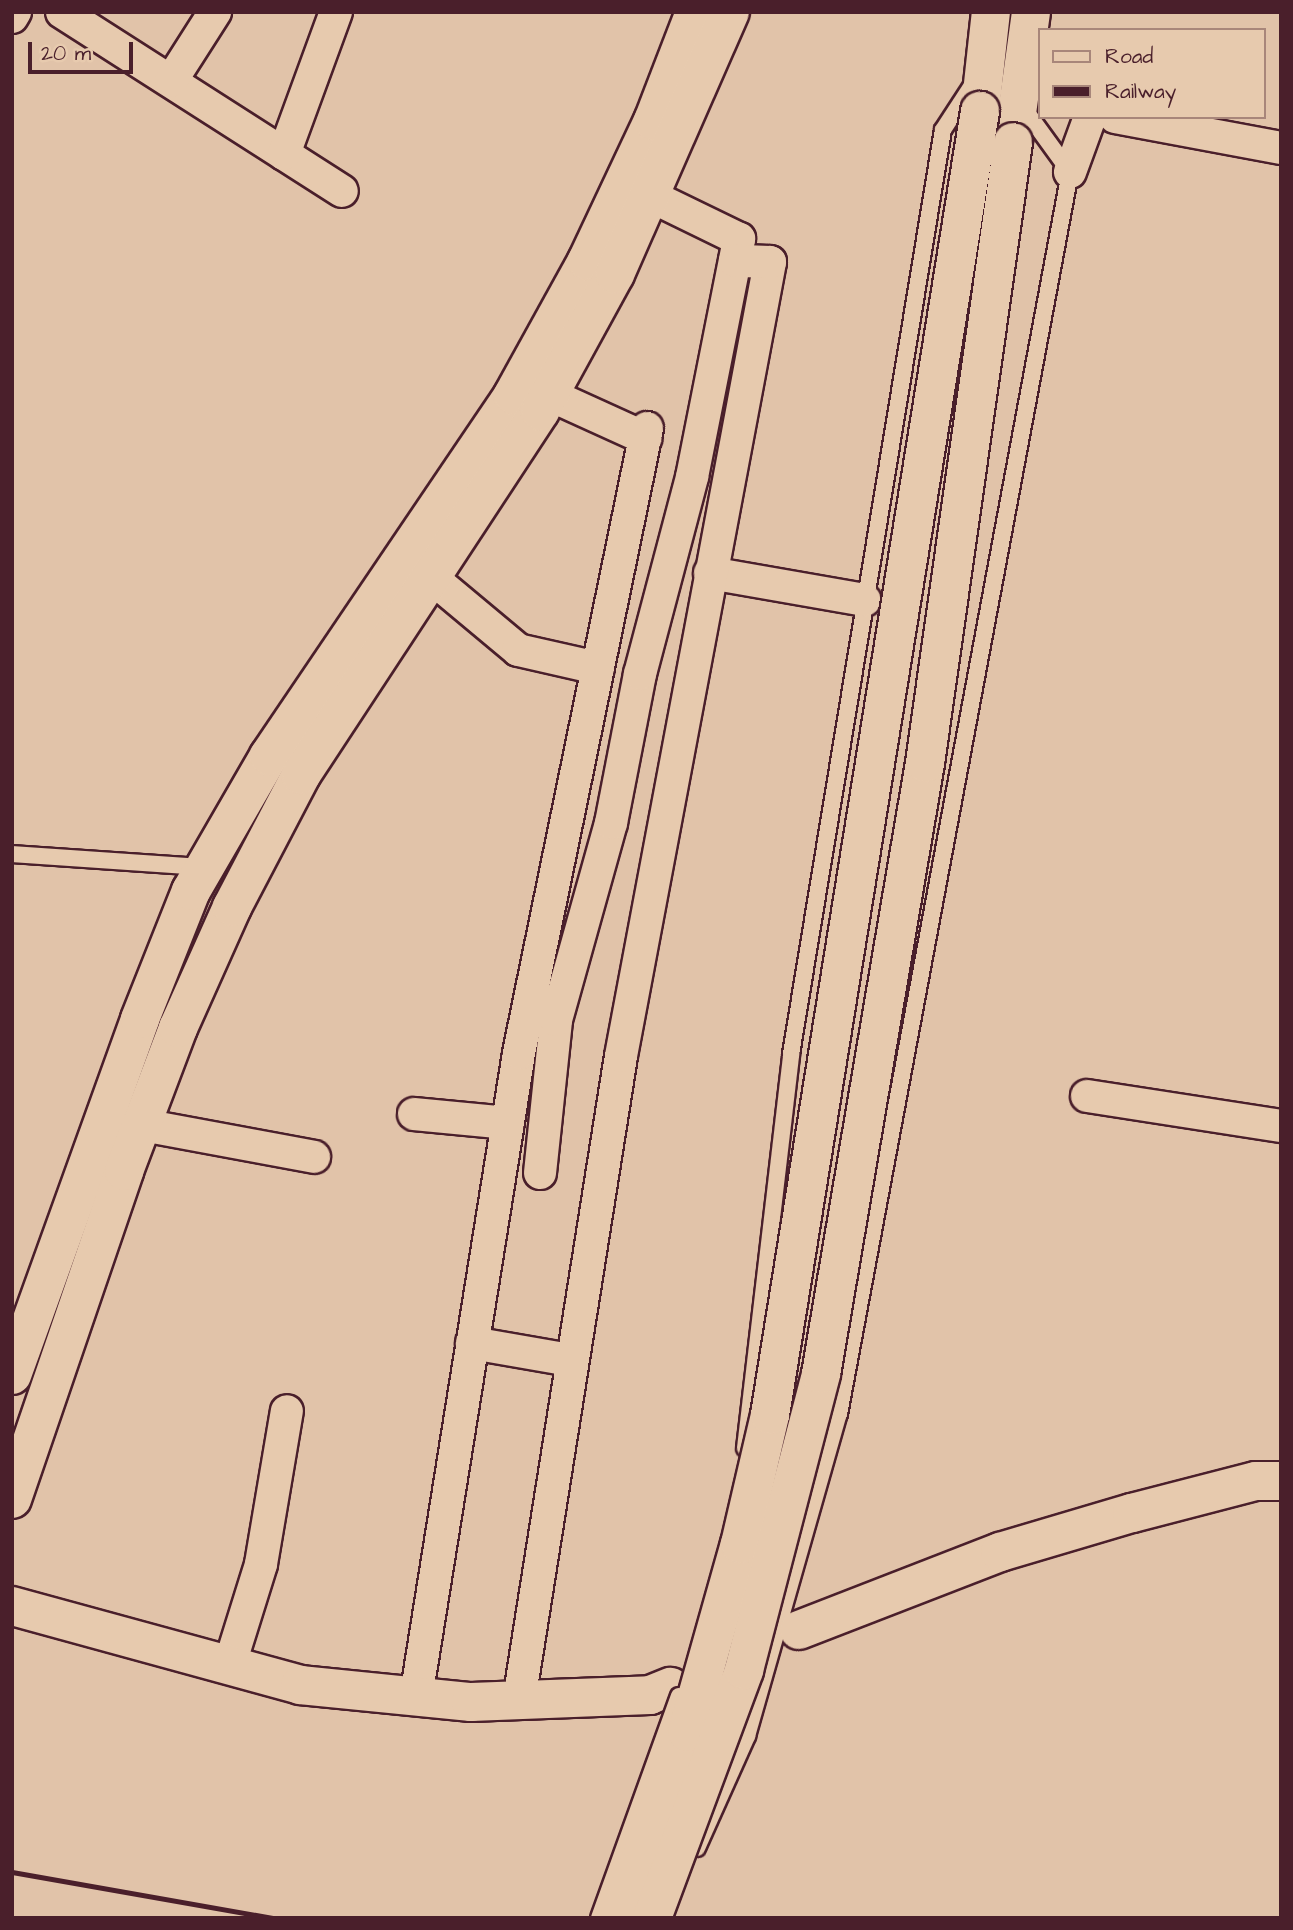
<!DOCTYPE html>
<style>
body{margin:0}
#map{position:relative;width:1293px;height:1930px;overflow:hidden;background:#e1c3a9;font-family:"Architects Daughter",sans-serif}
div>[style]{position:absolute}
.roads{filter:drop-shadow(2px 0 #4a1f2b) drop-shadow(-2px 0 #4a1f2b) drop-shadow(0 2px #4a1f2b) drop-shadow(0 -2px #4a1f2b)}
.lane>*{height:16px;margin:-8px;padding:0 8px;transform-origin:8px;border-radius:8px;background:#e7caae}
.street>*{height:32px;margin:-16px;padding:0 16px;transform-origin:16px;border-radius:16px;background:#e7caae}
.secondary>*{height:38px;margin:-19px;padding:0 19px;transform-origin:19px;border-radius:19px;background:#e7caae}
.primary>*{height:38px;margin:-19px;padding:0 19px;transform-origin:19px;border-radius:19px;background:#e7caae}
.rail>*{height:5px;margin:-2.5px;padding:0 2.5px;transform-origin:2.5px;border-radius:2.5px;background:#4a1f2b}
.bridges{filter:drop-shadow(2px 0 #4a1f2b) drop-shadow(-2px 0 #4a1f2b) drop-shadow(0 2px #4a1f2b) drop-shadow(0 -2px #4a1f2b)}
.lane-bridge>*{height:16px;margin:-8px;padding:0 8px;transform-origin:8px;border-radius:8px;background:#e7caae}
.primary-bridge>*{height:38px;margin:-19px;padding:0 19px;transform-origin:19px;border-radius:19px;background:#e7caae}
span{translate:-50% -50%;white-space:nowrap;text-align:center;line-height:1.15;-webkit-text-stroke:5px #e7caae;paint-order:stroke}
.frame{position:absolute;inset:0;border:14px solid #4a1f2b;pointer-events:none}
.legend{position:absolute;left:1038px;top:28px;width:228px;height:91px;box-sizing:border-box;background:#e7caae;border:2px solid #a8867a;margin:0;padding:9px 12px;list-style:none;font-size:21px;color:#4a1f2b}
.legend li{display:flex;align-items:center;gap:14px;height:35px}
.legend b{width:35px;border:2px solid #a8867a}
.scale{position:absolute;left:28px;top:42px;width:105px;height:32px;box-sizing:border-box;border:4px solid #4a1f2b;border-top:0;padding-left:9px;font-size:21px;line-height:24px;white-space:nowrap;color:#4a1f2b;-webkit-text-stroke:5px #e7caae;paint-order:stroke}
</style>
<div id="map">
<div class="roads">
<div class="lane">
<i style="left:12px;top:854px;width:193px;rotate:3.9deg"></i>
<i style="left:745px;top:1448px;width:397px;rotate:-83.3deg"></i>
<i style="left:791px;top:1054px;width:936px;rotate:-80.66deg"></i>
<i style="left:943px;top:130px;width:55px;rotate:-56.9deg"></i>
<i style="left:697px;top:1848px;width:123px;rotate:-65.9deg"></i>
<i style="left:747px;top:1736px;width:335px;rotate:-74.1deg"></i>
<i style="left:839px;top:1414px;width:1263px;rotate:-79.46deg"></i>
<i style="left:1070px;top:172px;width:80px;rotate:-125.9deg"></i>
</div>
<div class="street">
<i style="left:62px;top:12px;width:332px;rotate:32.6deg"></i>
<i style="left:12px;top:17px;width:6px;rotate:-59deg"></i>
<i style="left:171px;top:81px;width:82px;rotate:-57.5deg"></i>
<i style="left:1115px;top:117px;width:169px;rotate:10.6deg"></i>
<i style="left:284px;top:154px;width:151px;rotate:-69.9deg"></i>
<i style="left:1070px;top:172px;width:59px;rotate:-70deg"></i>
<i style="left:548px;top:394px;width:107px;rotate:24.4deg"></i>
<i style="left:710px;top:573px;width:157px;rotate:9.9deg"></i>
<i style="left:432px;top:578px;width:112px;rotate:39.9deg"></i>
<i style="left:518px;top:650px;width:82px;rotate:12.7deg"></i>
<i style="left:1087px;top:1096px;width:196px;rotate:8.8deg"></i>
<i style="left:414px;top:1114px;width:94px;rotate:5.5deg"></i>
<i style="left:142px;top:1125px;width:175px;rotate:10.5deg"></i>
<i style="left:540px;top:1173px;width:154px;rotate:-84deg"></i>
<i style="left:556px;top:1020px;width:205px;rotate:-74.4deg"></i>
<i style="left:611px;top:823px;width:152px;rotate:-79deg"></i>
<i style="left:640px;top:674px;width:204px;rotate:-75.2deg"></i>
<i style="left:692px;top:477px;width:243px;rotate:-78.8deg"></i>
<i style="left:739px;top:239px;width:98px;rotate:-154deg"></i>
<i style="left:472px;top:1343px;width:98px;rotate:9.9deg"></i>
<i style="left:229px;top:1667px;width:108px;rotate:-72.7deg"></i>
<i style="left:261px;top:1564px;width:155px;rotate:-80.4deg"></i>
<i style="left:416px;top:1697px;width:652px;rotate:-80.91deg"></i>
<i style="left:519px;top:1053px;width:638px;rotate:-78.43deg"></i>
<i style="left:519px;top:1700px;width:652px;rotate:-81deg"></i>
<i style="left:621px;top:1056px;width:808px;rotate:-79.37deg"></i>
<i style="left:770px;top:262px;width:35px;rotate:-178deg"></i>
</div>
<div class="secondary">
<i style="left:12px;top:1375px;width:378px;rotate:-70.2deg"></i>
<i style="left:140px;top:1019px;width:138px;rotate:-68.3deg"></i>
<i style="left:191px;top:891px;width:156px;rotate:-60deg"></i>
<i style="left:269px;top:756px;width:436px;rotate:-55.9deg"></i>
<i style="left:513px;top:395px;width:153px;rotate:-61.1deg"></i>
<i style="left:587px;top:261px;width:155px;rotate:-64.8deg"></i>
<i style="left:653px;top:121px;width:117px;rotate:-68.9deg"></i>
<i style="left:12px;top:1499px;width:347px;rotate:-71.1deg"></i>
<i style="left:124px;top:1171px;width:153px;rotate:-69.3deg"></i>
<i style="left:178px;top:1028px;width:133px;rotate:-65.9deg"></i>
<i style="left:232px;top:907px;width:149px;rotate:-62.4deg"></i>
<i style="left:301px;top:775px;width:435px;rotate:-56.7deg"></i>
<i style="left:540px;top:411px;width:156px;rotate:-61.3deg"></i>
<i style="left:615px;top:274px;width:286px;rotate:-66.3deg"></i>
<i style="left:12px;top:1606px;width:299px;rotate:15.3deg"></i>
<i style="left:300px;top:1685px;width:172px;rotate:5.7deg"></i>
<i style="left:471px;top:1702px;width:179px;rotate:-2.2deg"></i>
<i style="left:650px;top:1695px;width:22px;rotate:-22deg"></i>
<i style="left:799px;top:1630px;width:216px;rotate:-21.2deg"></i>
<i style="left:1000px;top:1552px;width:138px;rotate:-16.5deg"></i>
<i style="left:1132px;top:1513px;width:128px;rotate:-14.5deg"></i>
<i style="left:1256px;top:1481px;width:25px"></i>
</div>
<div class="primary">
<i style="left:980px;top:111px;width:100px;rotate:-83.7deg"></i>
<i style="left:1013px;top:142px;width:131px;rotate:-82.1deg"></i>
</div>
</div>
<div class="rail">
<i style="left:12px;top:1872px;width:266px;rotate:10deg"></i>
</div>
<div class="bridges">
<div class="lane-bridge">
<i style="left:599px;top:1918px;width:236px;rotate:-70.2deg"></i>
</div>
<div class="primary-bridge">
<i style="left:619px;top:1918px;width:198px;rotate:-69.9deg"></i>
<i style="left:687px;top:1732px;width:195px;rotate:-74.3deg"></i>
<i style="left:740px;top:1544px;width:132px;rotate:-76.9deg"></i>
<i style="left:770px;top:1415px;width:1321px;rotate:-80.85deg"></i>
<i style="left:652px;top:1918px;width:265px;rotate:-69.6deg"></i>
<i style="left:744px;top:1670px;width:306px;rotate:-75.4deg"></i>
<i style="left:821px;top:1374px;width:620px;rotate:-80.34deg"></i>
<i style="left:925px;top:763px;width:627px;rotate:-81.93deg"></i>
</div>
</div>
<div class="frame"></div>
<ul class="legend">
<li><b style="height:9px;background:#e7caae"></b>Road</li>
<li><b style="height:9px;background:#4a1f2b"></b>Railway</li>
</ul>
<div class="scale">20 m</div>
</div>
